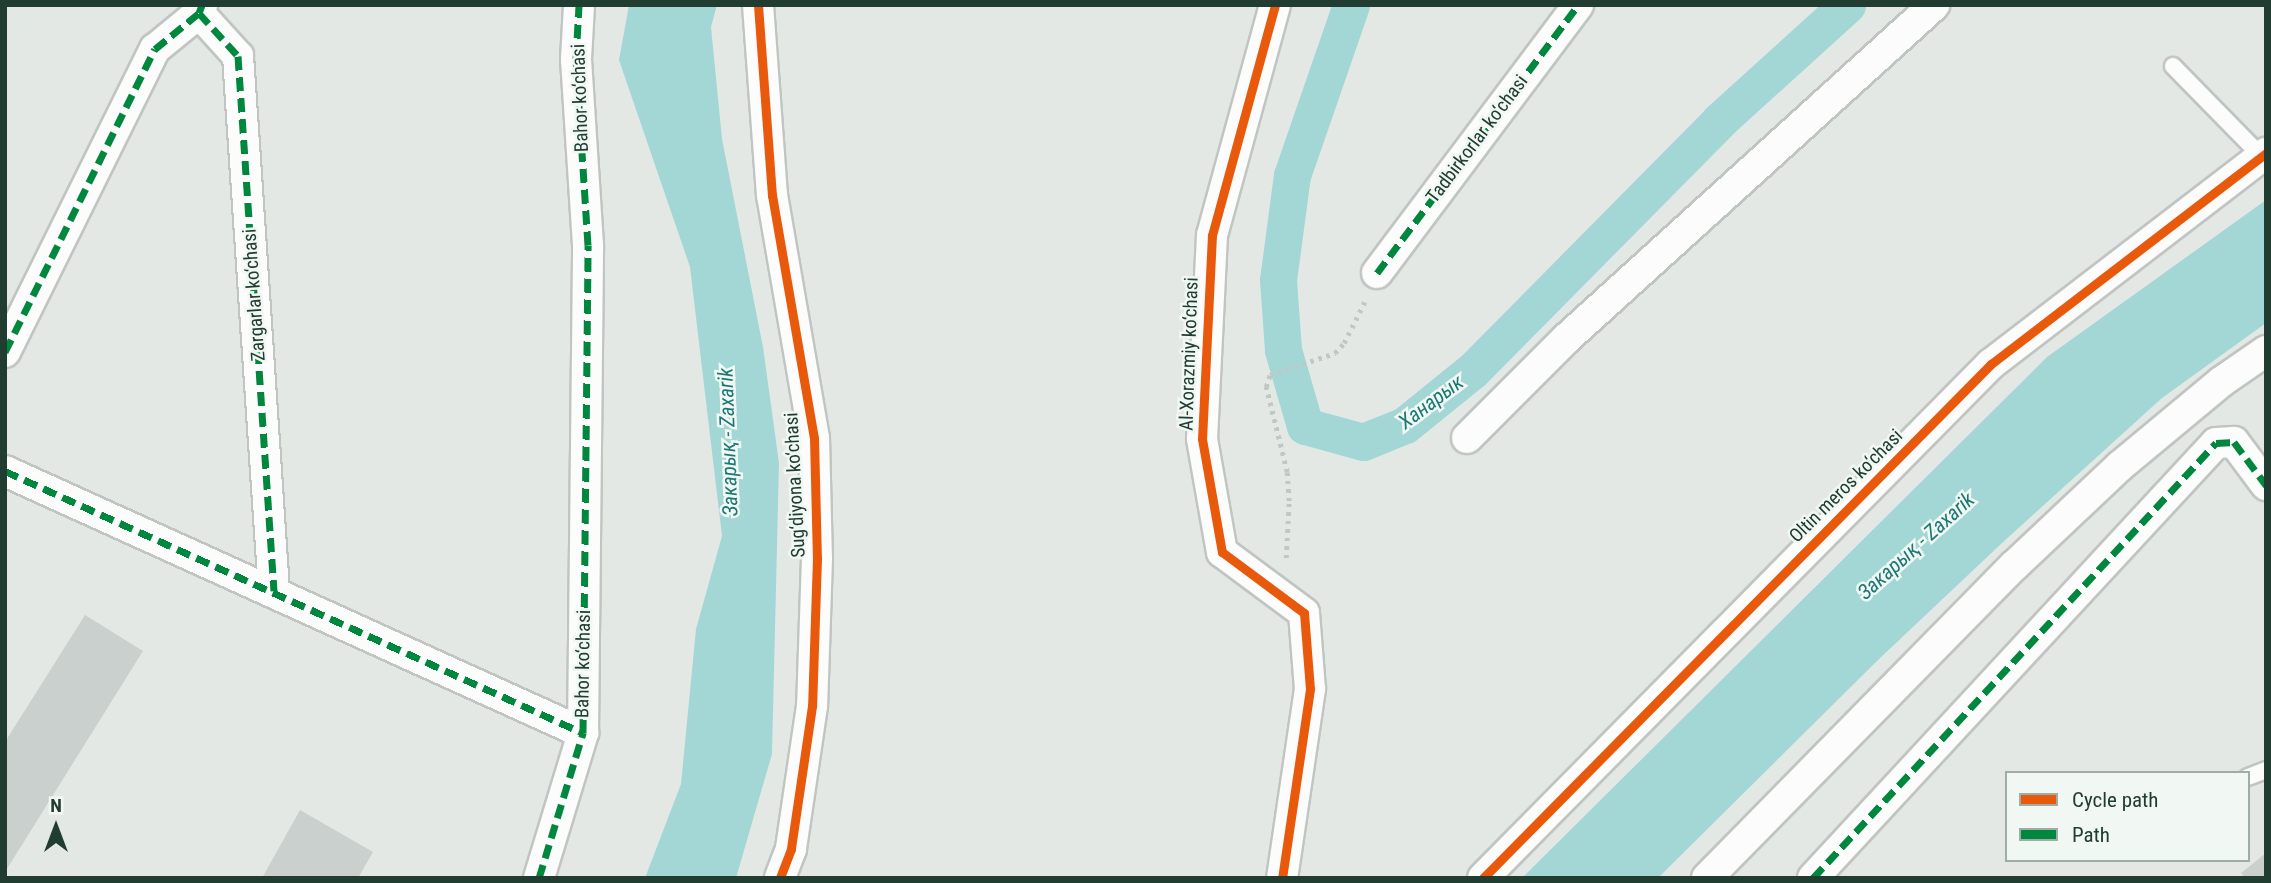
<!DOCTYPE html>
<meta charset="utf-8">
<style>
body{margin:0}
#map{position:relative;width:2271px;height:883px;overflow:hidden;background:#e3e8e5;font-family:"Roboto Condensed",sans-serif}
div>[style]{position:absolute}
.water>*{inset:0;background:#a3d7d6}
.canal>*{height:37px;margin:-18.5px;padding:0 18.5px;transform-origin:18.5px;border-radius:18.5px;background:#a3d7d6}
.building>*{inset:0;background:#cad0cd}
.path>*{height:4.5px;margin-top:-2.25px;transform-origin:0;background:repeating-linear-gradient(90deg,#c0c8c5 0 3.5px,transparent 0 8.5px)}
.roads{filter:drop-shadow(2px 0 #c0c5c2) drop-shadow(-2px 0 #c0c5c2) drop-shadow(0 2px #c0c5c2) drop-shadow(0 -2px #c0c5c2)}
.lane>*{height:16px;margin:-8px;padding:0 8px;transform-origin:8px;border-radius:8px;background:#fbfcfb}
.street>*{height:30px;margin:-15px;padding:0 15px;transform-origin:15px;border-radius:15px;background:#fbfcfb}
.quiet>*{height:7px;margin-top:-3.5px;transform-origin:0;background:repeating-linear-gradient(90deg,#00873e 0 14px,transparent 0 21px)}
.cycleway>*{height:9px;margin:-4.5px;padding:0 4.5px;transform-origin:4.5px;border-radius:4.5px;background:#e8590c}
span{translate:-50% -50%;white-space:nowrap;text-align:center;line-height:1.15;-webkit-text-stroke:5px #f1f8f3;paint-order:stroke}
.street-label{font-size:19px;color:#213c30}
.water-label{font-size:21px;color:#1c7777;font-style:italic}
.frame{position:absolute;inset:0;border:7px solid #213c30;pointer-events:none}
.legend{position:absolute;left:2005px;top:771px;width:245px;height:91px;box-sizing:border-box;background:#f1f8f3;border:2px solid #9eada5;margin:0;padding:9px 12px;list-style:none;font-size:21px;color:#213c30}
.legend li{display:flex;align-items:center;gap:14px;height:35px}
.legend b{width:35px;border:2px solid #9eada5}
.north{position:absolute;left:21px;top:792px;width:70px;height:70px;-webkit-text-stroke:5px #f1f8f3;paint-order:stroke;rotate:0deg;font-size:19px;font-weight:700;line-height:28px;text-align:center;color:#213c30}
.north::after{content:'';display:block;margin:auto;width:24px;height:32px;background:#213c30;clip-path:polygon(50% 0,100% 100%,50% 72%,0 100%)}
</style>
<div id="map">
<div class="water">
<i style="clip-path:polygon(629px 5px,717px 5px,711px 27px,722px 139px,763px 347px,779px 463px,772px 754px,736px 878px,645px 878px,681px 784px,696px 629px,722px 536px,690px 267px,619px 60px)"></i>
<i style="clip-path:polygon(2266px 200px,2266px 323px,2162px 398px,2002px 543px,1879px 659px,1658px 878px,1522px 878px,2047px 357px)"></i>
</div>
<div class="canal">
<i style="left:1351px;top:5px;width:180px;rotate:109.1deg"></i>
<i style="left:1292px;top:175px;width:106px;rotate:97.6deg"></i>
<i style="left:1278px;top:280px;width:70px;rotate:85.9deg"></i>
<i style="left:1283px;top:350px;width:79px;rotate:73.9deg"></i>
<i style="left:1305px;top:426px;width:60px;rotate:15.4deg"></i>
<i style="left:1363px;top:442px;width:45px;rotate:-22deg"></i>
<i style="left:1405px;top:425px;width:87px;rotate:-39deg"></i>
<i style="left:1473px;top:370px;width:350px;rotate:-45.3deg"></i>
<i style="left:1719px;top:121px;width:173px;rotate:-42.2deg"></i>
</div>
<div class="building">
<i style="clip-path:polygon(85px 615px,143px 651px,5px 872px,5px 742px)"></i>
<i style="clip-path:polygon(300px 810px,373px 852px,358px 878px,262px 878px)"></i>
<i style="clip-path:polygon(2266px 853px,2266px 878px,2245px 878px,2241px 873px)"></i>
</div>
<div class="path">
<i style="left:1286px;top:558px;width:57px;rotate:-87deg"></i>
<i style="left:1289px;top:501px;width:29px;rotate:-94deg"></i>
<i style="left:1287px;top:472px;width:88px;rotate:-103.9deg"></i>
<i style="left:1266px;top:387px;width:13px;rotate:-72deg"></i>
<i style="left:1270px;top:375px;width:69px;rotate:-18.7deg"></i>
<i style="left:1335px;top:353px;width:13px;rotate:-48deg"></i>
<i style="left:1344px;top:343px;width:47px;rotate:-63.4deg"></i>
</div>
<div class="roads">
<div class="lane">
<i style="left:2173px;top:66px;width:126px;rotate:45.6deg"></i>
<i style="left:2248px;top:777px;width:19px;rotate:-21deg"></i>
</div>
<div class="street">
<i style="left:758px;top:5px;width:191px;rotate:85.8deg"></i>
<i style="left:772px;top:195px;width:247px;rotate:80.2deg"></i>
<i style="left:814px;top:438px;width:120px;rotate:88.6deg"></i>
<i style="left:817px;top:558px;width:148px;rotate:91.9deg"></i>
<i style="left:812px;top:706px;width:145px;rotate:98.4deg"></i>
<i style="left:791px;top:849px;width:31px;rotate:111deg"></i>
<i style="left:1275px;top:5px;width:238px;rotate:105.3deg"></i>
<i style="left:1212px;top:235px;width:204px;rotate:92.8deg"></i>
<i style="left:1202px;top:439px;width:115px;rotate:80deg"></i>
<i style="left:1222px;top:552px;width:102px;rotate:36.6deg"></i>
<i style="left:1304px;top:613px;width:76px;rotate:85.5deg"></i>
<i style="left:1310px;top:689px;width:191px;rotate:98.4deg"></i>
<i style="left:199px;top:13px;width:58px;rotate:47.8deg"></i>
<i style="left:238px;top:56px;width:536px;rotate:86.15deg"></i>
<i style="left:1377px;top:273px;width:335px;rotate:-53.1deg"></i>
<i style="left:5px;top:352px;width:338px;rotate:-63.7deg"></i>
<i style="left:155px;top:49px;width:57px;rotate:-39.3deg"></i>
<i style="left:199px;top:13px;width:9px;rotate:-69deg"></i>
<i style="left:1467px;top:438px;width:141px;rotate:-45deg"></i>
<i style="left:1567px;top:338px;width:496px;rotate:-42.2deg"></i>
<i style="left:5px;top:471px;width:635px;rotate:24.38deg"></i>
<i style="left:539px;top:878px;width:152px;rotate:-73.1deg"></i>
<i style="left:583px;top:733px;width:488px;rotate:-89.4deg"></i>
<i style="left:588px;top:245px;width:186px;rotate:-93.7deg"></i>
<i style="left:576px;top:59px;width:54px;rotate:-86.8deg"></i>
<i style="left:1483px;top:878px;width:723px;rotate:-45.34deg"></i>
<i style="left:1991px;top:364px;width:347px;rotate:-37.5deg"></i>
<i style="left:1707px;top:878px;width:439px;rotate:-45.5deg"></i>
<i style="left:2015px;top:565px;width:144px;rotate:-43.3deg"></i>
<i style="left:2120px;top:466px;width:131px;rotate:-39.7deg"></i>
<i style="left:2221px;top:382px;width:55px;rotate:-34.6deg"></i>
<i style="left:1813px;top:878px;width:593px;rotate:-47.19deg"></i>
<i style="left:2216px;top:443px;width:18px;rotate:-3deg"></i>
<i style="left:2234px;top:442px;width:54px;rotate:53.3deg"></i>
</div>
</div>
<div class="quiet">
<i style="left:199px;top:13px;width:58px;rotate:47.8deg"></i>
<i style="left:238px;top:56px;width:536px;rotate:86.15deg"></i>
<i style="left:1377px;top:273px;width:335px;rotate:-53.1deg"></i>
<i style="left:5px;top:352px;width:338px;rotate:-63.7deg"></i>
<i style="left:155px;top:49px;width:57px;rotate:-39.3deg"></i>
<i style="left:199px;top:13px;width:9px;rotate:-69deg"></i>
<i style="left:5px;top:471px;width:635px;rotate:24.38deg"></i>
<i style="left:539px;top:878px;width:152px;rotate:-73.1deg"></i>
<i style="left:583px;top:733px;width:488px;rotate:-89.4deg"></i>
<i style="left:588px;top:245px;width:186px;rotate:-93.7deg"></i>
<i style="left:576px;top:59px;width:54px;rotate:-86.8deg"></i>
<i style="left:1813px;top:878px;width:593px;rotate:-47.19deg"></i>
<i style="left:2216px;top:443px;width:18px;rotate:-3deg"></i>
<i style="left:2234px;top:442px;width:54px;rotate:53.3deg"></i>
</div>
<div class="cycleway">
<i style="left:758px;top:5px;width:191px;rotate:85.8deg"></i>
<i style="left:772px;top:195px;width:247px;rotate:80.2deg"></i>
<i style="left:814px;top:438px;width:120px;rotate:88.6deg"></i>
<i style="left:817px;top:558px;width:148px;rotate:91.9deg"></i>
<i style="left:812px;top:706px;width:145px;rotate:98.4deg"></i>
<i style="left:791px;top:849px;width:31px;rotate:111deg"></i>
<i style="left:1275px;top:5px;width:238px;rotate:105.3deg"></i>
<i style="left:1212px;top:235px;width:204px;rotate:92.8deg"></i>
<i style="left:1202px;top:439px;width:115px;rotate:80deg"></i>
<i style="left:1222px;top:552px;width:102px;rotate:36.6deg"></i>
<i style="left:1304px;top:613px;width:76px;rotate:85.5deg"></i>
<i style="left:1310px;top:689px;width:191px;rotate:98.4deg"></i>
<i style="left:1483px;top:878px;width:723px;rotate:-45.34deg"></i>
<i style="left:1991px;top:364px;width:347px;rotate:-37.5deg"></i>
</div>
<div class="street-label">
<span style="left:580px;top:98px;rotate:-92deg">Bahor ko‘chasi</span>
<span style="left:1477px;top:139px;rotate:-53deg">Tadbirkorlar ko‘chasi</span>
<span style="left:254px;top:295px;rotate:-94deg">Zargarlar ko‘chasi</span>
<span style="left:1189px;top:354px;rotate:-88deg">Al-Xorazmiy ko‘chasi</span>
<span style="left:795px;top:485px;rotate:-93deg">Sug‘diyona ko‘chasi</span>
<span style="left:1846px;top:486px;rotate:-45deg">Oltin meros ko‘chasi</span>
<span style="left:583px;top:664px;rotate:-89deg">Bahor ko‘chasi</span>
</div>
<div class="water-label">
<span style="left:1431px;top:402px;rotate:-37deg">Ханарык</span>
<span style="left:728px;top:442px;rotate:-92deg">Закарық - Zaxarik</span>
<span style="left:1916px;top:546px;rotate:-42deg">Закарық - Zaxarik</span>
</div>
<div class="frame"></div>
<ul class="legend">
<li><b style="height:9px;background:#e8590c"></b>Cycle path</li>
<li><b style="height:9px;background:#00873e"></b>Path</li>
</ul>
<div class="north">N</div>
</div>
